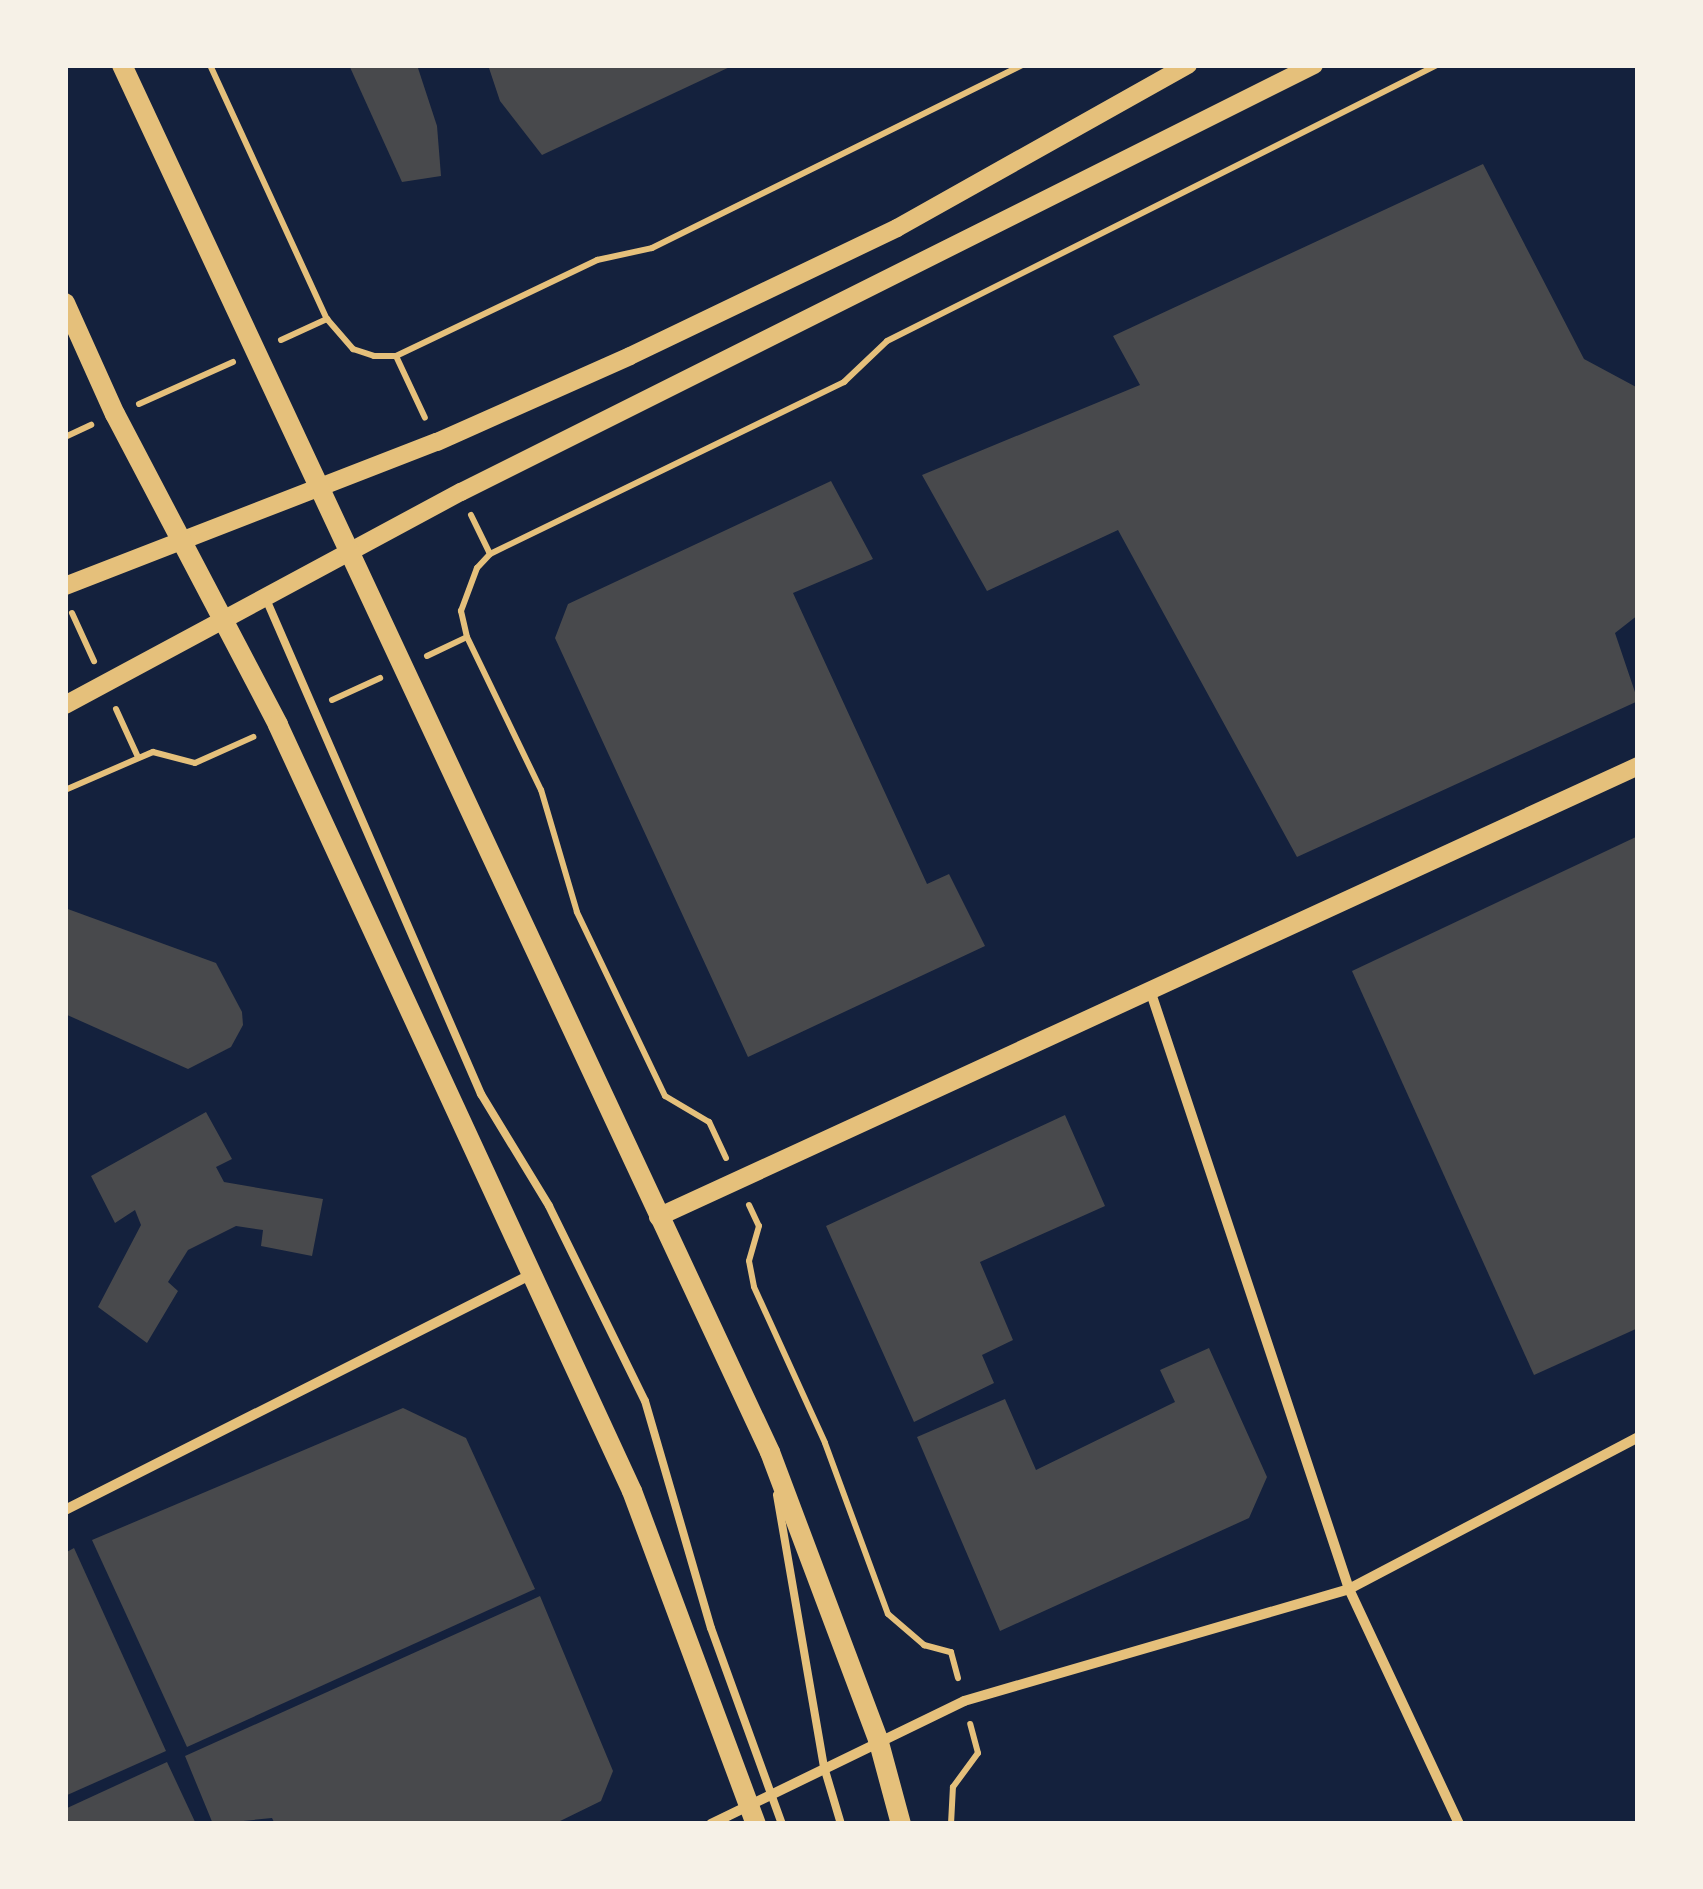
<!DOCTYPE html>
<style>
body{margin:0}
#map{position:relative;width:1703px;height:1889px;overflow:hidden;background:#14213d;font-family:Merriweather,serif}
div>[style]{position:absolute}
.building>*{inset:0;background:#48494c}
.path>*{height:6px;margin:-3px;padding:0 3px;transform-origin:3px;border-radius:3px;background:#e5c07b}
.service>*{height:8px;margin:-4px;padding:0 4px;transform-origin:4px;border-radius:4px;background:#e5c07b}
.minor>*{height:10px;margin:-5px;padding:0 5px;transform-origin:5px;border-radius:5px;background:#e5c07b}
.tertiary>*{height:18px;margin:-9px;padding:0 9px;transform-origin:9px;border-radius:9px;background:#e5c07b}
.secondary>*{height:20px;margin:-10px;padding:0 10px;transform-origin:10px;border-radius:10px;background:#e5c07b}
span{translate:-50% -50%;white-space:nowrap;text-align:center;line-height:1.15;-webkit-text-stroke:8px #f6f1e7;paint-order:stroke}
.frame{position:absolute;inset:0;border:68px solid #f6f1e7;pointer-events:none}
</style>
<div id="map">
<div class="building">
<i style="clip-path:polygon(349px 65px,417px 65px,437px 126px,441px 176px,402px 182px)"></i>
<i style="clip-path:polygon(488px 65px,734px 65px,542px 155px,500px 101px)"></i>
<i style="clip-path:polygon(1483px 164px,1584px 359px,1638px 388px,1638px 615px,1615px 633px,1638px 701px,1297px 857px,1118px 530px,987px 591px,922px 475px,1140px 385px,1113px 336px)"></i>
<i style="clip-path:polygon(831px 481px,873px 559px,793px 593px,927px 884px,949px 874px,985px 946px,748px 1057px,555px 638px,568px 604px)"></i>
<i style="clip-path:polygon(1638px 836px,1638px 1328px,1534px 1375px,1352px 971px)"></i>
<i style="clip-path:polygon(65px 908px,216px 963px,242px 1012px,243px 1025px,231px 1047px,188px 1069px,65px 1014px)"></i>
<i style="clip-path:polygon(206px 1112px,232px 1159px,216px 1167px,224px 1182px,323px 1199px,312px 1256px,261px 1246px,263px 1230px,236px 1226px,188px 1250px,168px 1282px,178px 1291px,147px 1343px,98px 1307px,141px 1225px,135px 1210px,115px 1223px,91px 1176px)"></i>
<i style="clip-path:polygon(1065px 1115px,1105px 1206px,980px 1262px,1013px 1340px,982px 1355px,994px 1383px,914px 1422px,826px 1226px)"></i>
<i style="clip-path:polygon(1209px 1348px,1267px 1477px,1249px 1518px,1000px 1631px,917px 1437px,1005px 1399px,1036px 1470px,1175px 1402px,1160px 1370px)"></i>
<i style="clip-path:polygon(403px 1408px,466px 1438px,535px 1589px,187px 1747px,92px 1540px)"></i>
<i style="clip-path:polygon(74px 1548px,166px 1751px,65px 1796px,65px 1553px)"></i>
<i style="clip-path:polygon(540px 1596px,613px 1771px,601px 1801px,554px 1824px,275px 1824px,272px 1818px,213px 1824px,185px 1756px)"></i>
<i style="clip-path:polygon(167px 1762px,196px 1824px,65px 1824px,65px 1809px)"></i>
</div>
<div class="path">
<i style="left:210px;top:65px;width:280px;rotate:65.3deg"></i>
<i style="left:327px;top:319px;width:40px;rotate:49deg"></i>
<i style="left:353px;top:349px;width:22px;rotate:18deg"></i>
<i style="left:374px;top:356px;width:22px"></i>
<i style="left:396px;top:356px;width:223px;rotate:-25.5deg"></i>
<i style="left:597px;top:260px;width:56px;rotate:-12.3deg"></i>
<i style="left:652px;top:248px;width:414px;rotate:-26.3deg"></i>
<i style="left:281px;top:340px;width:51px;rotate:-24.5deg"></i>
<i style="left:396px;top:356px;width:68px;rotate:64.9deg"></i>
<i style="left:139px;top:404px;width:103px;rotate:-24.1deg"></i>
<i style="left:65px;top:437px;width:29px;rotate:-25deg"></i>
<i style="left:471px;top:515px;width:43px;rotate:64deg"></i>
<i style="left:72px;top:613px;width:53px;rotate:65.4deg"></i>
<i style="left:427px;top:656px;width:44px;rotate:-25.4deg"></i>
<i style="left:332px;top:700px;width:53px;rotate:-24.6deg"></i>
<i style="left:116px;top:709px;width:53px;rotate:65.4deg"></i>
<i style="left:65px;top:790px;width:96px;rotate:-23.4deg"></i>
<i style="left:153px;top:752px;width:43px;rotate:14.7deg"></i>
<i style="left:195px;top:763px;width:64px;rotate:-24.1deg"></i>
<i style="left:726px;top:1158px;width:40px;rotate:-115deg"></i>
<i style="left:709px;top:1122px;width:51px;rotate:-149.4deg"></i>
<i style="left:665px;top:1096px;width:204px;rotate:-115.6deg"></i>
<i style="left:577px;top:912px;width:127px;rotate:-106.4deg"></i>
<i style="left:541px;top:790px;width:170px;rotate:-115.8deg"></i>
<i style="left:467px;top:637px;width:27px;rotate:-103deg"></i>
<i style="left:461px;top:611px;width:46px;rotate:-69.6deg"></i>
<i style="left:477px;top:568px;width:19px;rotate:-47deg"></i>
<i style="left:490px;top:554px;width:394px;rotate:-25.9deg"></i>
<i style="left:844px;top:382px;width:59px;rotate:-43.6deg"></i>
<i style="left:887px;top:341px;width:615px;rotate:-26.65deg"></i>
<i style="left:749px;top:1205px;width:23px;rotate:65deg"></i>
<i style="left:759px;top:1226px;width:36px;rotate:106deg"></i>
<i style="left:749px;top:1261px;width:26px;rotate:79deg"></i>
<i style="left:754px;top:1287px;width:171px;rotate:65.5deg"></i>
<i style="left:825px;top:1443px;width:182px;rotate:69.8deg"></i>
<i style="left:888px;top:1614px;width:48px;rotate:40.7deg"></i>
<i style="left:924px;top:1645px;width:28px;rotate:15deg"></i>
<i style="left:951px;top:1652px;width:27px;rotate:75deg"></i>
<i style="left:951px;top:1824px;width:37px;rotate:-87deg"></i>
<i style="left:953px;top:1787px;width:42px;rotate:-53.7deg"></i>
<i style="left:978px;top:1753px;width:30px;rotate:-105deg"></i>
</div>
<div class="service">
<i style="left:266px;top:599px;width:540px;rotate:66.52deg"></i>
<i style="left:481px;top:1094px;width:131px;rotate:58.7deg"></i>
<i style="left:549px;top:1206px;width:217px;rotate:63.8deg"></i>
<i style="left:645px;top:1401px;width:236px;rotate:73.8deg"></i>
<i style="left:711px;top:1628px;width:208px;rotate:70.1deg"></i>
<i style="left:777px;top:1495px;width:276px;rotate:80.2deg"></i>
<i style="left:824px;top:1767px;width:59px;rotate:73.4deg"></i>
</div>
<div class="minor">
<i style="left:1150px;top:990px;width:631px;rotate:71.62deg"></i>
<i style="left:1349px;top:1589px;width:259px;rotate:64.9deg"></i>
<i style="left:65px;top:1510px;width:523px;rotate:-26.81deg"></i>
<i style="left:711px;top:1824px;width:281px;rotate:-25.9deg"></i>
<i style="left:964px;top:1701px;width:401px;rotate:-16.2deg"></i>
<i style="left:1349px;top:1589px;width:327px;rotate:-27.7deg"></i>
</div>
<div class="tertiary">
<i style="left:65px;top:586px;width:399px;rotate:-21.2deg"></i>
<i style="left:437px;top:442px;width:211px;rotate:-24deg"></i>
<i style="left:630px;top:356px;width:296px;rotate:-25.6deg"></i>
<i style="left:897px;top:228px;width:334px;rotate:-29.3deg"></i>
<i style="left:65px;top:705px;width:450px;rotate:-28.3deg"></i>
<i style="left:461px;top:492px;width:954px;rotate:-26.59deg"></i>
<i style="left:658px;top:1217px;width:1079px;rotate:-24.71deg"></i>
</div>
<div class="secondary">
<i style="left:122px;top:65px;width:1531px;rotate:64.96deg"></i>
<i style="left:770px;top:1452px;width:307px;rotate:69.4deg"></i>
<i style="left:878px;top:1739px;width:88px;rotate:74.9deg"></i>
<i style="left:65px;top:303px;width:122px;rotate:65.8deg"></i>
<i style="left:115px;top:414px;width:351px;rotate:62.3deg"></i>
<i style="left:278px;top:725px;width:844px;rotate:65.2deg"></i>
<i style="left:632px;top:1491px;width:355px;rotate:69.6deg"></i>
</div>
<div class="frame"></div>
</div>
